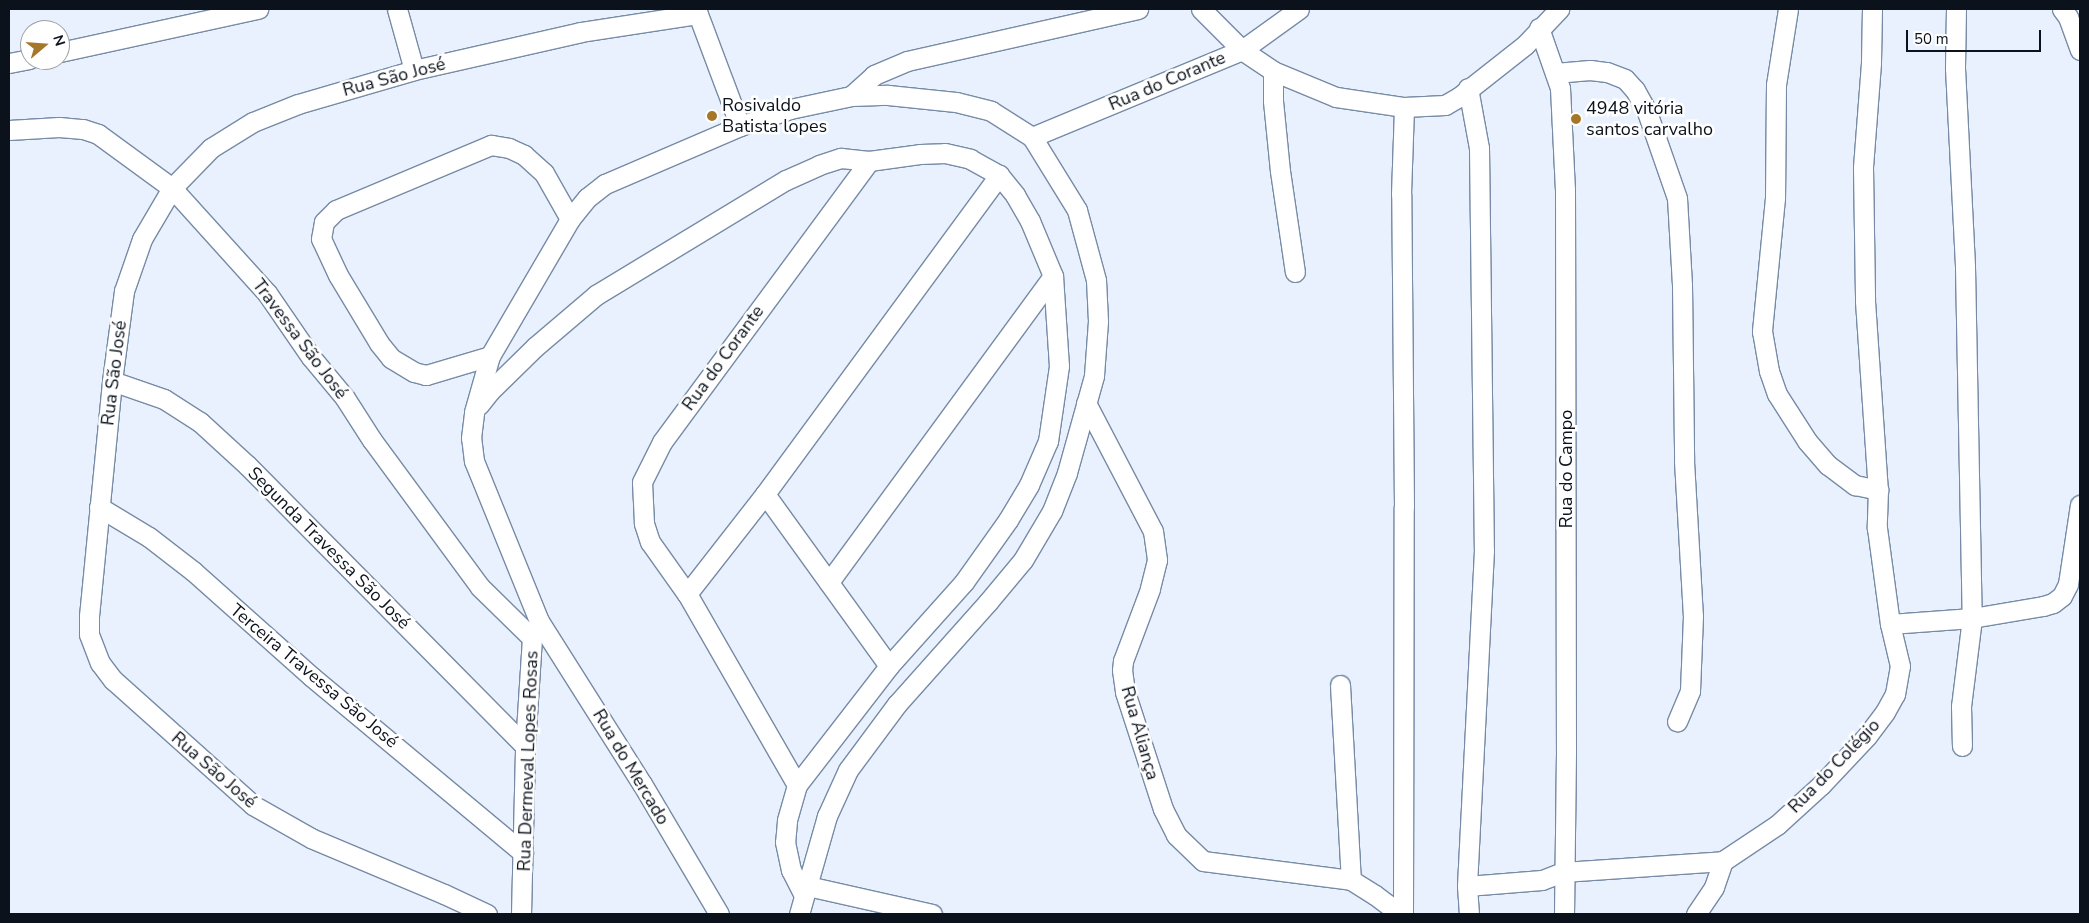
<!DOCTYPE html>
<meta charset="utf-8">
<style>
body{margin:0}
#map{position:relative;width:2089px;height:923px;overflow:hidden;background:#e8f1fd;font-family:"Nunito Sans",sans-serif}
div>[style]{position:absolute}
.roads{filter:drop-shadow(1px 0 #778ba6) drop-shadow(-1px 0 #778ba6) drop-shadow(0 1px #778ba6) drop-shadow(0 -1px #778ba6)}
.minor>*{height:19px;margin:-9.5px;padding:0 9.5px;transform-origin:9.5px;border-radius:9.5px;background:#fff}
.dots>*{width:14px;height:14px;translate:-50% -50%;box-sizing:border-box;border:2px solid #fff;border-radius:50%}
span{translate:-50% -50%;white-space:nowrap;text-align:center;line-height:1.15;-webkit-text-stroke:5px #fff;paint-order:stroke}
.street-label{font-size:18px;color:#0b121c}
.poi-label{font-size:18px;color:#0b121c}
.left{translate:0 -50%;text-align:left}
.frame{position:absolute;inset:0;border:10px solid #0b121c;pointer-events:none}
.north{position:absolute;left:20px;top:20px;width:50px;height:50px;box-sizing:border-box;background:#fff;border:1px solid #9da0a4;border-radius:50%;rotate:72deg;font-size:14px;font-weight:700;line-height:20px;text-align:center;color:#0b121c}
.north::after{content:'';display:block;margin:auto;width:18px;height:22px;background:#a47729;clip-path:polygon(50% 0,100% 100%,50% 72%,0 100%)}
.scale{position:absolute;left:1906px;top:30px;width:135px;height:22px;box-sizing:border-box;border:2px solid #0b121c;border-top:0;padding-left:6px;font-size:15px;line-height:18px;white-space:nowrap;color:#0b121c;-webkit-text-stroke:4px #fff;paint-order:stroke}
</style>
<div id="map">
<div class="roads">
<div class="minor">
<i style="left:397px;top:9px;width:63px;rotate:74.4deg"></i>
<i style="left:696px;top:9px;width:125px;rotate:69.4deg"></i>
<i style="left:1201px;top:9px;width:58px;rotate:45deg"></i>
<i style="left:1242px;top:50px;width:37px;rotate:34deg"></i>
<i style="left:1273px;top:71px;width:68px;rotate:22.4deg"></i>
<i style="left:1336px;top:97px;width:69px;rotate:8.4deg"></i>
<i style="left:1404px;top:107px;width:41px;rotate:-2.8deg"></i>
<i style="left:1445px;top:105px;width:16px;rotate:-30deg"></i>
<i style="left:1459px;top:97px;width:84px;rotate:-38.2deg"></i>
<i style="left:1525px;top:45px;width:50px;rotate:-46.6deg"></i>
<i style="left:1788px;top:9px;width:77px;rotate:99deg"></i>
<i style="left:1776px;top:85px;width:113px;rotate:90.5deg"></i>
<i style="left:1775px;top:198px;width:134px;rotate:95.6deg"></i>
<i style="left:1762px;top:331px;width:41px;rotate:80.1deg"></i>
<i style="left:1769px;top:371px;width:24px;rotate:71deg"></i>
<i style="left:1777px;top:394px;width:56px;rotate:57.4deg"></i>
<i style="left:1807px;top:441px;width:32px;rotate:49deg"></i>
<i style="left:1828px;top:465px;width:34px;rotate:37deg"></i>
<i style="left:1855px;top:485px;width:24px;rotate:12deg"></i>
<i style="left:1872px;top:9px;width:54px;rotate:91.1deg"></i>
<i style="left:1871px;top:63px;width:105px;rotate:94.4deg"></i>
<i style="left:1863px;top:168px;width:133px;rotate:89.1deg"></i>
<i style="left:1865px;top:301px;width:189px;rotate:86.1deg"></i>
<i style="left:1878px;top:490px;width:38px;rotate:92deg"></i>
<i style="left:1877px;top:528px;width:97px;rotate:82.3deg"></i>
<i style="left:1956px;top:9px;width:59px;rotate:91deg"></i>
<i style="left:1955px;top:68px;width:199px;rotate:87.1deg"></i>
<i style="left:1965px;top:267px;width:351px;rotate:88.9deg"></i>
<i style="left:1972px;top:618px;width:89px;rotate:97.1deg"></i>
<i style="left:1961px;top:706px;width:40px;rotate:88.6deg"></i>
<i style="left:2062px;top:9px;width:10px;rotate:53deg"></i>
<i style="left:2068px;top:17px;width:35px;rotate:70deg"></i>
<i style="left:1539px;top:28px;width:64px;rotate:70.7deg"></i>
<i style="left:1560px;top:88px;width:101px;rotate:87.2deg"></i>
<i style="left:1565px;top:189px;width:563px;rotate:89.9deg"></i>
<i style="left:1566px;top:752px;width:162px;rotate:90.7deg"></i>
<i style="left:60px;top:52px;width:203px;rotate:-12.3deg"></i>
<i style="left:9px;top:63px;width:21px;rotate:-11deg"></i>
<i style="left:1273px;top:71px;width:30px;rotate:90deg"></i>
<i style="left:1273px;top:101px;width:70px;rotate:84.3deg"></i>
<i style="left:1280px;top:171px;width:102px;rotate:81.6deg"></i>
<i style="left:1555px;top:73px;width:35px;rotate:-5deg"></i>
<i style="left:1590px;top:70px;width:17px;rotate:7deg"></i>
<i style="left:1607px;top:72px;width:19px;rotate:21deg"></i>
<i style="left:1625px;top:79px;width:15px;rotate:48deg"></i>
<i style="left:1635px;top:90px;width:25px;rotate:61deg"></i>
<i style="left:1647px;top:112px;width:91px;rotate:70.8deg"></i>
<i style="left:1677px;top:198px;width:87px;rotate:86.7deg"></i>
<i style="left:1682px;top:285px;width:176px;rotate:89.3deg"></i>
<i style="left:1684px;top:461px;width:155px;rotate:86.7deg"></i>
<i style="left:1693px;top:616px;width:75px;rotate:92.3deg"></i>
<i style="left:1690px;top:691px;width:33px;rotate:113deg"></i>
<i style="left:1468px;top:88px;width:61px;rotate:79.6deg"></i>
<i style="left:1479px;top:148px;width:402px;rotate:89.3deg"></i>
<i style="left:1484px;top:550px;width:336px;rotate:92.9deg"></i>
<i style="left:1467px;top:886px;width:28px;rotate:86deg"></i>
<i style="left:851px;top:96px;width:31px;rotate:-42deg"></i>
<i style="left:874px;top:75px;width:36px;rotate:-23deg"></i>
<i style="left:907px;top:61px;width:237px;rotate:-12.7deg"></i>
<i style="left:9px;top:130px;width:50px;rotate:-3.4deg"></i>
<i style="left:59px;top:127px;width:24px;rotate:5deg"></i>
<i style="left:83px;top:129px;width:16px;rotate:18deg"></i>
<i style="left:98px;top:134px;width:92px;rotate:36.1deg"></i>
<i style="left:172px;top:188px;width:142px;rotate:47.9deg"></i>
<i style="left:267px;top:293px;width:78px;rotate:55.5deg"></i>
<i style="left:311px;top:357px;width:53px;rotate:50.3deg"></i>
<i style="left:345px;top:398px;width:50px;rotate:57.3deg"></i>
<i style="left:372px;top:440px;width:182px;rotate:53.7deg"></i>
<i style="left:480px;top:587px;width:73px;rotate:44.4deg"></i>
<i style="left:1032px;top:137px;width:227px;rotate:-22.5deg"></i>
<i style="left:1242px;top:50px;width:70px;rotate:-35.7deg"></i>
<i style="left:490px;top:356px;width:67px;rotate:163.5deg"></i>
<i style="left:426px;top:375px;width:12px;rotate:-166deg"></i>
<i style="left:414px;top:372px;width:27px;rotate:-149deg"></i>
<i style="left:391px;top:358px;width:19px;rotate:-129deg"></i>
<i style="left:379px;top:343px;width:79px;rotate:-121.1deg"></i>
<i style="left:338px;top:275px;width:40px;rotate:-115deg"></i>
<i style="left:321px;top:239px;width:17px;rotate:-80deg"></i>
<i style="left:324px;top:222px;width:17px;rotate:-45deg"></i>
<i style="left:336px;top:210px;width:168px;rotate:-22.8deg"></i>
<i style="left:491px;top:145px;width:18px;rotate:9deg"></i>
<i style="left:509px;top:148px;width:17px;rotate:25deg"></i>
<i style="left:524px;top:155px;width:27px;rotate:42deg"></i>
<i style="left:544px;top:173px;width:53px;rotate:60.5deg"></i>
<i style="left:112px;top:381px;width:55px;rotate:19.1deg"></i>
<i style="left:164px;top:399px;width:43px;rotate:32.6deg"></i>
<i style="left:200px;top:422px;width:64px;rotate:42.5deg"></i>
<i style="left:247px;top:465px;width:395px;rotate:45.3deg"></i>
<i style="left:1086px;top:403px;width:144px;rotate:62.4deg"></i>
<i style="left:1153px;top:531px;width:29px;rotate:82deg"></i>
<i style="left:1157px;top:560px;width:30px;rotate:104deg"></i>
<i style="left:1150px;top:589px;width:77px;rotate:110.6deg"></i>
<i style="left:1123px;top:661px;width:9px;rotate:96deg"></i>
<i style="left:1122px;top:670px;width:22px;rotate:82deg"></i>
<i style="left:1125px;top:692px;width:123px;rotate:72deg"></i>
<i style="left:1163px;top:809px;width:29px;rotate:63deg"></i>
<i style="left:1176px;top:835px;width:37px;rotate:44deg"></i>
<i style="left:1203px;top:861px;width:149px;rotate:7.3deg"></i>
<i style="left:1351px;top:880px;width:28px;rotate:32deg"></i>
<i style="left:1375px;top:895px;width:31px;rotate:37deg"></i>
<i style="left:479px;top:405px;width:18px;rotate:-52deg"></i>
<i style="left:490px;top:391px;width:64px;rotate:-44.4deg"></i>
<i style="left:536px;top:346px;width:79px;rotate:-40.4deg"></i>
<i style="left:596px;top:295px;width:222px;rotate:-31.2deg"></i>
<i style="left:786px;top:180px;width:36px;rotate:-24deg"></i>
<i style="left:819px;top:165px;width:23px;rotate:-18deg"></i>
<i style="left:841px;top:158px;width:28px;rotate:6deg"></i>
<i style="left:869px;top:161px;width:51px;rotate:-7.8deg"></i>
<i style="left:920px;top:154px;width:25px;rotate:-2deg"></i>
<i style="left:945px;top:153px;width:26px;rotate:13deg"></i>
<i style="left:970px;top:159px;width:33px;rotate:29deg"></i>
<i style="left:999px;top:175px;width:26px;rotate:51deg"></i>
<i style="left:1015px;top:195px;width:30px;rotate:60deg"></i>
<i style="left:1030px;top:221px;width:60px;rotate:67.3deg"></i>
<i style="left:1053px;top:276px;width:90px;rotate:86.2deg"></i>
<i style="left:1059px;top:366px;width:76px;rotate:98.3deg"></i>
<i style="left:1048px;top:441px;width:48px;rotate:113.4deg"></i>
<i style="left:1029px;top:485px;width:41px;rotate:121deg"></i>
<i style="left:1008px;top:520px;width:76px;rotate:125.4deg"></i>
<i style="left:964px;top:582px;width:113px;rotate:131.8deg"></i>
<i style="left:889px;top:666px;width:150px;rotate:127.7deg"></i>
<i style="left:797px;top:785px;width:37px;rotate:106deg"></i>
<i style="left:787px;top:821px;width:21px;rotate:95deg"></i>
<i style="left:785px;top:842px;width:29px;rotate:78deg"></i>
<i style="left:791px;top:870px;width:28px;rotate:63deg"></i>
<i style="left:765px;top:494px;width:212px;rotate:54.2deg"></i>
<i style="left:99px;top:507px;width:58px;rotate:31deg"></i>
<i style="left:149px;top:537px;width:56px;rotate:37.7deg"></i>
<i style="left:193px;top:571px;width:159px;rotate:41.7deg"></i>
<i style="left:312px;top:677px;width:275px;rotate:39.8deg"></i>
<i style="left:829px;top:582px;width:379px;rotate:-53.8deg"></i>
<i style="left:687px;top:594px;width:127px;rotate:-52deg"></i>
<i style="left:765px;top:494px;width:396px;rotate:-53.7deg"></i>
<i style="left:1340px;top:685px;width:195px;rotate:86.8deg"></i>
<i style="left:797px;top:785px;width:220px;rotate:-119.9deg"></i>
<i style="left:687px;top:594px;width:64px;rotate:-125.4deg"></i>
<i style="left:650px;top:542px;width:20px;rotate:-108deg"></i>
<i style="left:644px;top:523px;width:41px;rotate:-92.8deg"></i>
<i style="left:642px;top:482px;width:45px;rotate:-63.4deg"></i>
<i style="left:662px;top:442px;width:349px;rotate:-53.6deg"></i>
<i style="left:808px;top:886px;width:127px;rotate:12.7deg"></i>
<i style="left:1467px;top:886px;width:75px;rotate:-4.6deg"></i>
<i style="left:1542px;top:880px;width:22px;rotate:-21deg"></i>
<i style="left:1563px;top:872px;width:160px;rotate:-3.9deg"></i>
<i style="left:1723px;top:861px;width:65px;rotate:-33.7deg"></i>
<i style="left:1777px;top:825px;width:59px;rotate:-42.3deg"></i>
<i style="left:1821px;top:785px;width:67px;rotate:-46.8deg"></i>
<i style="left:1867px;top:736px;width:30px;rotate:-53deg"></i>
<i style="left:1885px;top:712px;width:21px;rotate:-61deg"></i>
<i style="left:1895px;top:694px;width:28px;rotate:-80deg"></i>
<i style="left:1900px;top:666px;width:43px;rotate:-103.4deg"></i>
<i style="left:1890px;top:624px;width:82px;rotate:-4.2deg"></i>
<i style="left:1972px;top:618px;width:72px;rotate:-9.6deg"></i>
<i style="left:2043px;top:606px;width:10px;rotate:-17deg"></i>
<i style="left:2053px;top:603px;width:11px;rotate:-38deg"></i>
<i style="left:2062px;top:596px;width:13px;rotate:-63deg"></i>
<i style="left:2068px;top:584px;width:80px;rotate:-81.4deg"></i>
<i style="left:487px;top:914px;width:47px;rotate:-155.1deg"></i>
<i style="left:444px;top:894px;width:144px;rotate:-157.2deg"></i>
<i style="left:311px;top:838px;width:67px;rotate:-150.4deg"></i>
<i style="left:253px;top:805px;width:188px;rotate:-138.2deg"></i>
<i style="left:113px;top:680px;width:21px;rotate:-127deg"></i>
<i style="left:100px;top:663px;width:31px;rotate:-111deg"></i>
<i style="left:89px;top:634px;width:18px;rotate:-90deg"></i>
<i style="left:89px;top:616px;width:236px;rotate:-84.4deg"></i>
<i style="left:112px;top:381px;width:91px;rotate:-82.4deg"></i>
<i style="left:124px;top:291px;width:55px;rotate:-70.9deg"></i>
<i style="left:142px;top:239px;width:59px;rotate:-59.5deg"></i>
<i style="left:172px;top:188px;width:56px;rotate:-45.7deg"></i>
<i style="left:211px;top:148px;width:49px;rotate:-31.8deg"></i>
<i style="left:253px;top:122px;width:48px;rotate:-21.8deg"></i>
<i style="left:298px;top:104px;width:121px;rotate:-16.3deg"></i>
<i style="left:414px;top:70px;width:171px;rotate:-12.8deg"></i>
<i style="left:581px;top:32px;width:118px;rotate:-8.7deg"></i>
<i style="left:521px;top:914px;width:168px;rotate:-88.6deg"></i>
<i style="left:525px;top:746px;width:108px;rotate:-86.3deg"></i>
<i style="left:532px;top:638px;width:12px;rotate:-66deg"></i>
<i style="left:719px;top:914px;width:151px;rotate:-120.6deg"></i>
<i style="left:642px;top:784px;width:193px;rotate:-122.3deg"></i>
<i style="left:539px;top:621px;width:173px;rotate:-112.1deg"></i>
<i style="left:474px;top:461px;width:23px;rotate:-97deg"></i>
<i style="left:471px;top:438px;width:26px;rotate:-83deg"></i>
<i style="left:474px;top:412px;width:58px;rotate:-74.1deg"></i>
<i style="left:490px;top:356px;width:159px;rotate:-59.7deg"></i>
<i style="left:570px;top:219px;width:27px;rotate:-51deg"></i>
<i style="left:587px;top:198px;width:23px;rotate:-38deg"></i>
<i style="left:605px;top:184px;width:147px;rotate:-23.2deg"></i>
<i style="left:740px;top:126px;width:53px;rotate:-18.8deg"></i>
<i style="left:790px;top:109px;width:62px;rotate:-12deg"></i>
<i style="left:851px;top:96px;width:37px;rotate:-2deg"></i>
<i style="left:888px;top:95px;width:68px;rotate:5.9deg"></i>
<i style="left:956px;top:102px;width:36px;rotate:14deg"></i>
<i style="left:991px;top:111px;width:49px;rotate:32.4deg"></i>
<i style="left:1032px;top:137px;width:86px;rotate:58.3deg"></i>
<i style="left:1077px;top:210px;width:73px;rotate:74.8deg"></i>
<i style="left:1096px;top:280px;width:41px;rotate:87.2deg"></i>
<i style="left:1098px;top:321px;width:55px;rotate:94.2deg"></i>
<i style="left:1094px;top:376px;width:101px;rotate:105.6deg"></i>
<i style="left:1067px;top:473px;width:41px;rotate:111.5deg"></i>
<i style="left:1052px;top:511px;width:57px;rotate:120.6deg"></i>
<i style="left:1023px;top:560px;width:55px;rotate:129.8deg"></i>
<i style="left:988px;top:602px;width:137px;rotate:131.7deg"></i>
<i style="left:897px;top:704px;width:82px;rotate:126.6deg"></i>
<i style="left:848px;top:770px;width:51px;rotate:114.5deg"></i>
<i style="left:827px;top:816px;width:102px;rotate:105.9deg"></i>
<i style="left:1403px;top:914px;width:407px;rotate:-89.9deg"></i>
<i style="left:1404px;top:507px;width:313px;rotate:-90.5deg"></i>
<i style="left:1401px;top:194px;width:87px;rotate:-88deg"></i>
<i style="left:1696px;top:914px;width:32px;rotate:-56deg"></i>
<i style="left:1714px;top:887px;width:28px;rotate:-71deg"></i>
</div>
</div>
<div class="dots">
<i style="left:712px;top:116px;background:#a47729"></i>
<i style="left:1576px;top:119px;background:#a47729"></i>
</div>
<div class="street-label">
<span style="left:394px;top:77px;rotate:-15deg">Rua São José</span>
<span style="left:1167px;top:81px;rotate:-23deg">Rua do Corante</span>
<span style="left:300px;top:339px;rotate:53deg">Travessa São José</span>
<span style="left:723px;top:358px;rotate:-54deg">Rua do Corante</span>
<span style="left:114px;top:373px;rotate:-83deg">Rua São José</span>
<span style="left:1566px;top:469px;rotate:-90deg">Rua do Campo</span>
<span style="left:329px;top:548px;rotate:45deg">Segunda Travessa São José</span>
<span style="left:314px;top:676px;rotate:40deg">Terceira Travessa São José</span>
<span style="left:1140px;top:733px;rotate:74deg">Rua Aliança</span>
<span style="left:528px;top:761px;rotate:-88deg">Rua Dermeval Lopes Rosas</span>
<span style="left:1834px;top:766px;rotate:-46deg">Rua do Colégio</span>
<span style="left:631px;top:767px;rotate:59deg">Rua do Mercado</span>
<span style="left:214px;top:770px;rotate:41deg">Rua São José</span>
</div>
<div class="poi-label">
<span class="left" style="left:722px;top:116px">Rosivaldo<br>Batista lopes</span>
<span class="left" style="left:1586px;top:119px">4948 vitória<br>santos carvalho</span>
</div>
<div class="frame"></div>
<div class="north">N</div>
<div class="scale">50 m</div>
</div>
